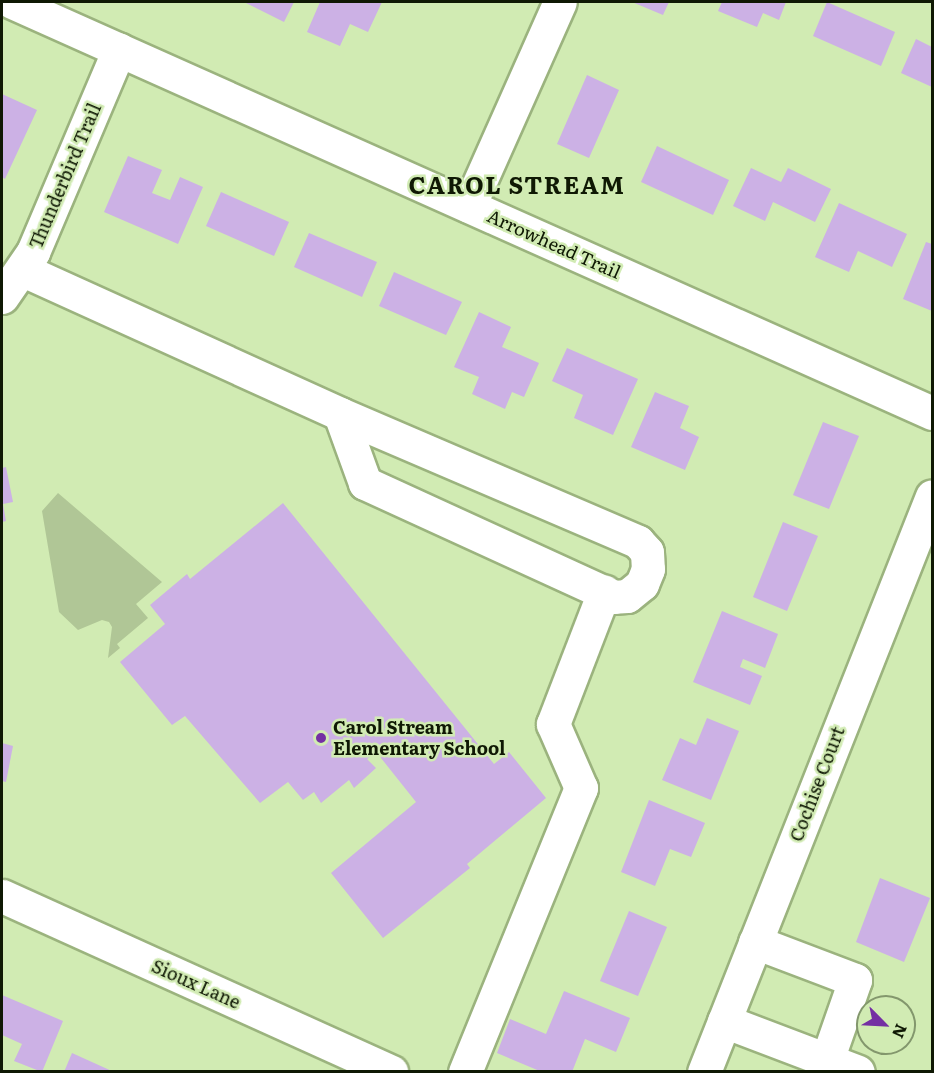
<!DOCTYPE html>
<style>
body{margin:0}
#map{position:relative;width:934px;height:1073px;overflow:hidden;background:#d1ebb3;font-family:Literata,serif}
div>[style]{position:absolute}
.green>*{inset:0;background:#b0c696}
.building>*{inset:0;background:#ccb1e5}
.roads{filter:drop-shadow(2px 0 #9bb37e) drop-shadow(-2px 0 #9bb37e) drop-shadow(0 2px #9bb37e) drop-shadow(0 -2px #9bb37e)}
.minor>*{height:33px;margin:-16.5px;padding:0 16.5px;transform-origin:16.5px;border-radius:16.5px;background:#fff}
.dots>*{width:16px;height:16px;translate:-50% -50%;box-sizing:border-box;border:3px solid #d1ebb3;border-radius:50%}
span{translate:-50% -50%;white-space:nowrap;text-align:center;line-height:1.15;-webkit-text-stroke:5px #d1ebb3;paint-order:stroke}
.street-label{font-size:18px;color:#0f1804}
.poi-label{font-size:18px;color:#0f1804;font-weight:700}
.left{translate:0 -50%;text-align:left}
.district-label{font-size:24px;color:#0f1804;font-weight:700;letter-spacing:1.5px}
.frame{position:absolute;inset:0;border:3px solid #0f1804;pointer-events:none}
.north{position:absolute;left:856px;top:995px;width:60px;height:60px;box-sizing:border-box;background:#d1ebb3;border:2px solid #83976d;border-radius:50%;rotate:114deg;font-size:16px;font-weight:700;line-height:24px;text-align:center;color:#0f1804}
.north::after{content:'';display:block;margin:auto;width:21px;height:27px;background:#742fa3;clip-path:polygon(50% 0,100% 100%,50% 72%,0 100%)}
</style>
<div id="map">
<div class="green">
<i style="clip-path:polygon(58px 493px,162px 582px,136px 604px,148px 618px,117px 644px,120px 648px,108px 658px,112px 627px,109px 622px,102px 620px,78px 630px,59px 612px,42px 511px)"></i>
</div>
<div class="building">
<i style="clip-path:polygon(244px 2px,294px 2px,284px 22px)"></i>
<i style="clip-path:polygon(320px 2px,382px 2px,368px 32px,350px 24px,340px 46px,307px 32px)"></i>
<i style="clip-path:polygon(632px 2px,669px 2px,663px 15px)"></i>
<i style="clip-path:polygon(722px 2px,786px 2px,779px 20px,763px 13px,757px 27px,718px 11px)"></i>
<i style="clip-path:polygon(827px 2px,895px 32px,881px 66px,813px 36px)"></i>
<i style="clip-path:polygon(916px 39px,932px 47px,932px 87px,901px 73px)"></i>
<i style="clip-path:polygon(587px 75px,619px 90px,589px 158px,557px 144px)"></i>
<i style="clip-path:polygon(2px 94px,37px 110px,5px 179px,2px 177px)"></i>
<i style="clip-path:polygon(657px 146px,729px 180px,713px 215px,641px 182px)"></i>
<i style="clip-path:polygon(128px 156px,162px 170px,152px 193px,170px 200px,180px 177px,203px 187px,178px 244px,104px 212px)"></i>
<i style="clip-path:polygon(751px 168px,781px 182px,788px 168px,831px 189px,815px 222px,773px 202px,765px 221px,733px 206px)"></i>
<i style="clip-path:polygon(221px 192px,289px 222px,274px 256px,206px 226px)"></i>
<i style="clip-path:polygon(839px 203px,907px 234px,892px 267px,858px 251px,849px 272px,815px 257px)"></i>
<i style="clip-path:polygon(309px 233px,377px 262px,362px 297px,294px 267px)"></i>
<i style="clip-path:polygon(926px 242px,932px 244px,932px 311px,903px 299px)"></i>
<i style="clip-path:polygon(394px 272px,462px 302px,446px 335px,379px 306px)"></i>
<i style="clip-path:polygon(479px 312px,511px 327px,502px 347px,539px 363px,524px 397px,512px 392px,505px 409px,472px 394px,479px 377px,454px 367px)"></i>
<i style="clip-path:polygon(567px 348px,638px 379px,613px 435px,574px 418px,583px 395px,552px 381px)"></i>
<i style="clip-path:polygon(655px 392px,689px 406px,680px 428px,699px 437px,685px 470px,631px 447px)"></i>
<i style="clip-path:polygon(823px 422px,859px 436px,829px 509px,793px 495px)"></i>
<i style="clip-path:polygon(6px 467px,13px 502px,3px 504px,6px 521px,2px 522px,2px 468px)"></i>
<i style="clip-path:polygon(283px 503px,494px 764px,509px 752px,546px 798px,467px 864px,470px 868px,383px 938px,331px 873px,416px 802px,377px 753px,367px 759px,376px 768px,354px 788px,349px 780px,321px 803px,314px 792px,303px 800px,288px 782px,260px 803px,185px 716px,172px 725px,120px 662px,165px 624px,150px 605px,187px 574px,190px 579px)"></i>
<i style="clip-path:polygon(783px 522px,818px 536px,787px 611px,753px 597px)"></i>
<i style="clip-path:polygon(722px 611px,778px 634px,765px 668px,743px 659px,740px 667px,762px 676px,750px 705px,693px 682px)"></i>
<i style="clip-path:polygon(707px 718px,739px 731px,711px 800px,662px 780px,680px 738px,696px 745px)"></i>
<i style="clip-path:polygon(2px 743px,13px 746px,6px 782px,2px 781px)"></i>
<i style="clip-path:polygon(649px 800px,705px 823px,691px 857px,670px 849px,655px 886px,621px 872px)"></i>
<i style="clip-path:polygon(880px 878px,930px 898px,904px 962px,856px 942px)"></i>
<i style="clip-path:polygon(629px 911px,667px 927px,638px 996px,600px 981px)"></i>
<i style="clip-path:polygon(564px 991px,630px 1018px,616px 1052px,585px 1039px,572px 1072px,542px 1072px,497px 1053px,510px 1019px,546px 1034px)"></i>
<i style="clip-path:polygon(2px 995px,63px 1021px,42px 1072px,14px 1061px,22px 1044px,2px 1035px)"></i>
<i style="clip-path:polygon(72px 1053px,114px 1072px,64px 1072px)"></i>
</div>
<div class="roads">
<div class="minor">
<i style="left:12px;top:2px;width:1008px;rotate:24.07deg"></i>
<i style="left:469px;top:206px;width:223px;rotate:-66deg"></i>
<i style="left:23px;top:270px;width:348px;rotate:24.4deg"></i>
<i style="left:340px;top:414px;width:324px;rotate:23.2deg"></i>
<i style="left:638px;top:542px;width:13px;rotate:48deg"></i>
<i style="left:647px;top:552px;width:17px;rotate:87deg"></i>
<i style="left:648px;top:569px;width:16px;rotate:112deg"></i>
<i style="left:642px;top:584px;width:19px;rotate:141deg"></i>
<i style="left:627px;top:596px;width:13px;rotate:176deg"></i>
<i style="left:614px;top:597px;width:274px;rotate:-155.4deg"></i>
<i style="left:365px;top:483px;width:73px;rotate:-109.9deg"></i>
<i style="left:2px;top:297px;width:55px;rotate:-55.4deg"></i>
<i style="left:33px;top:252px;width:220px;rotate:-67deg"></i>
<i style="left:2px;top:896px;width:427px;rotate:24.3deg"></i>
<i style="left:755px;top:942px;width:107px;rotate:20.8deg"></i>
<i style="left:855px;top:980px;width:85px;rotate:109.3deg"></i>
<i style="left:724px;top:1021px;width:143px;rotate:20.8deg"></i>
<i style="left:465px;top:1072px;width:307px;rotate:-67.8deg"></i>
<i style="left:581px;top:788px;width:70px;rotate:-113.6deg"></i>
<i style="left:553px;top:724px;width:142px;rotate:-68.9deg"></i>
<i style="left:704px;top:1072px;width:619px;rotate:-68.4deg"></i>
</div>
</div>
<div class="dots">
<i style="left:321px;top:738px;background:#742fa3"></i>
</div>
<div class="street-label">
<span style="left:65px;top:176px;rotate:-67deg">Thunderbird Trail</span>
<span style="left:554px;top:244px;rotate:24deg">Arrowhead Trail</span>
<span style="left:817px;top:784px;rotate:-69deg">Cochise Court</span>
<span style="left:196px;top:984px;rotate:24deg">Sioux Lane</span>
</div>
<div class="poi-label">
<span class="left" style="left:333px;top:738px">Carol Stream<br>Elementary School</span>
</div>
<div class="district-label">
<span style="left:517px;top:184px">CAROL STREAM</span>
</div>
<div class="frame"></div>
<div class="north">N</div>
</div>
